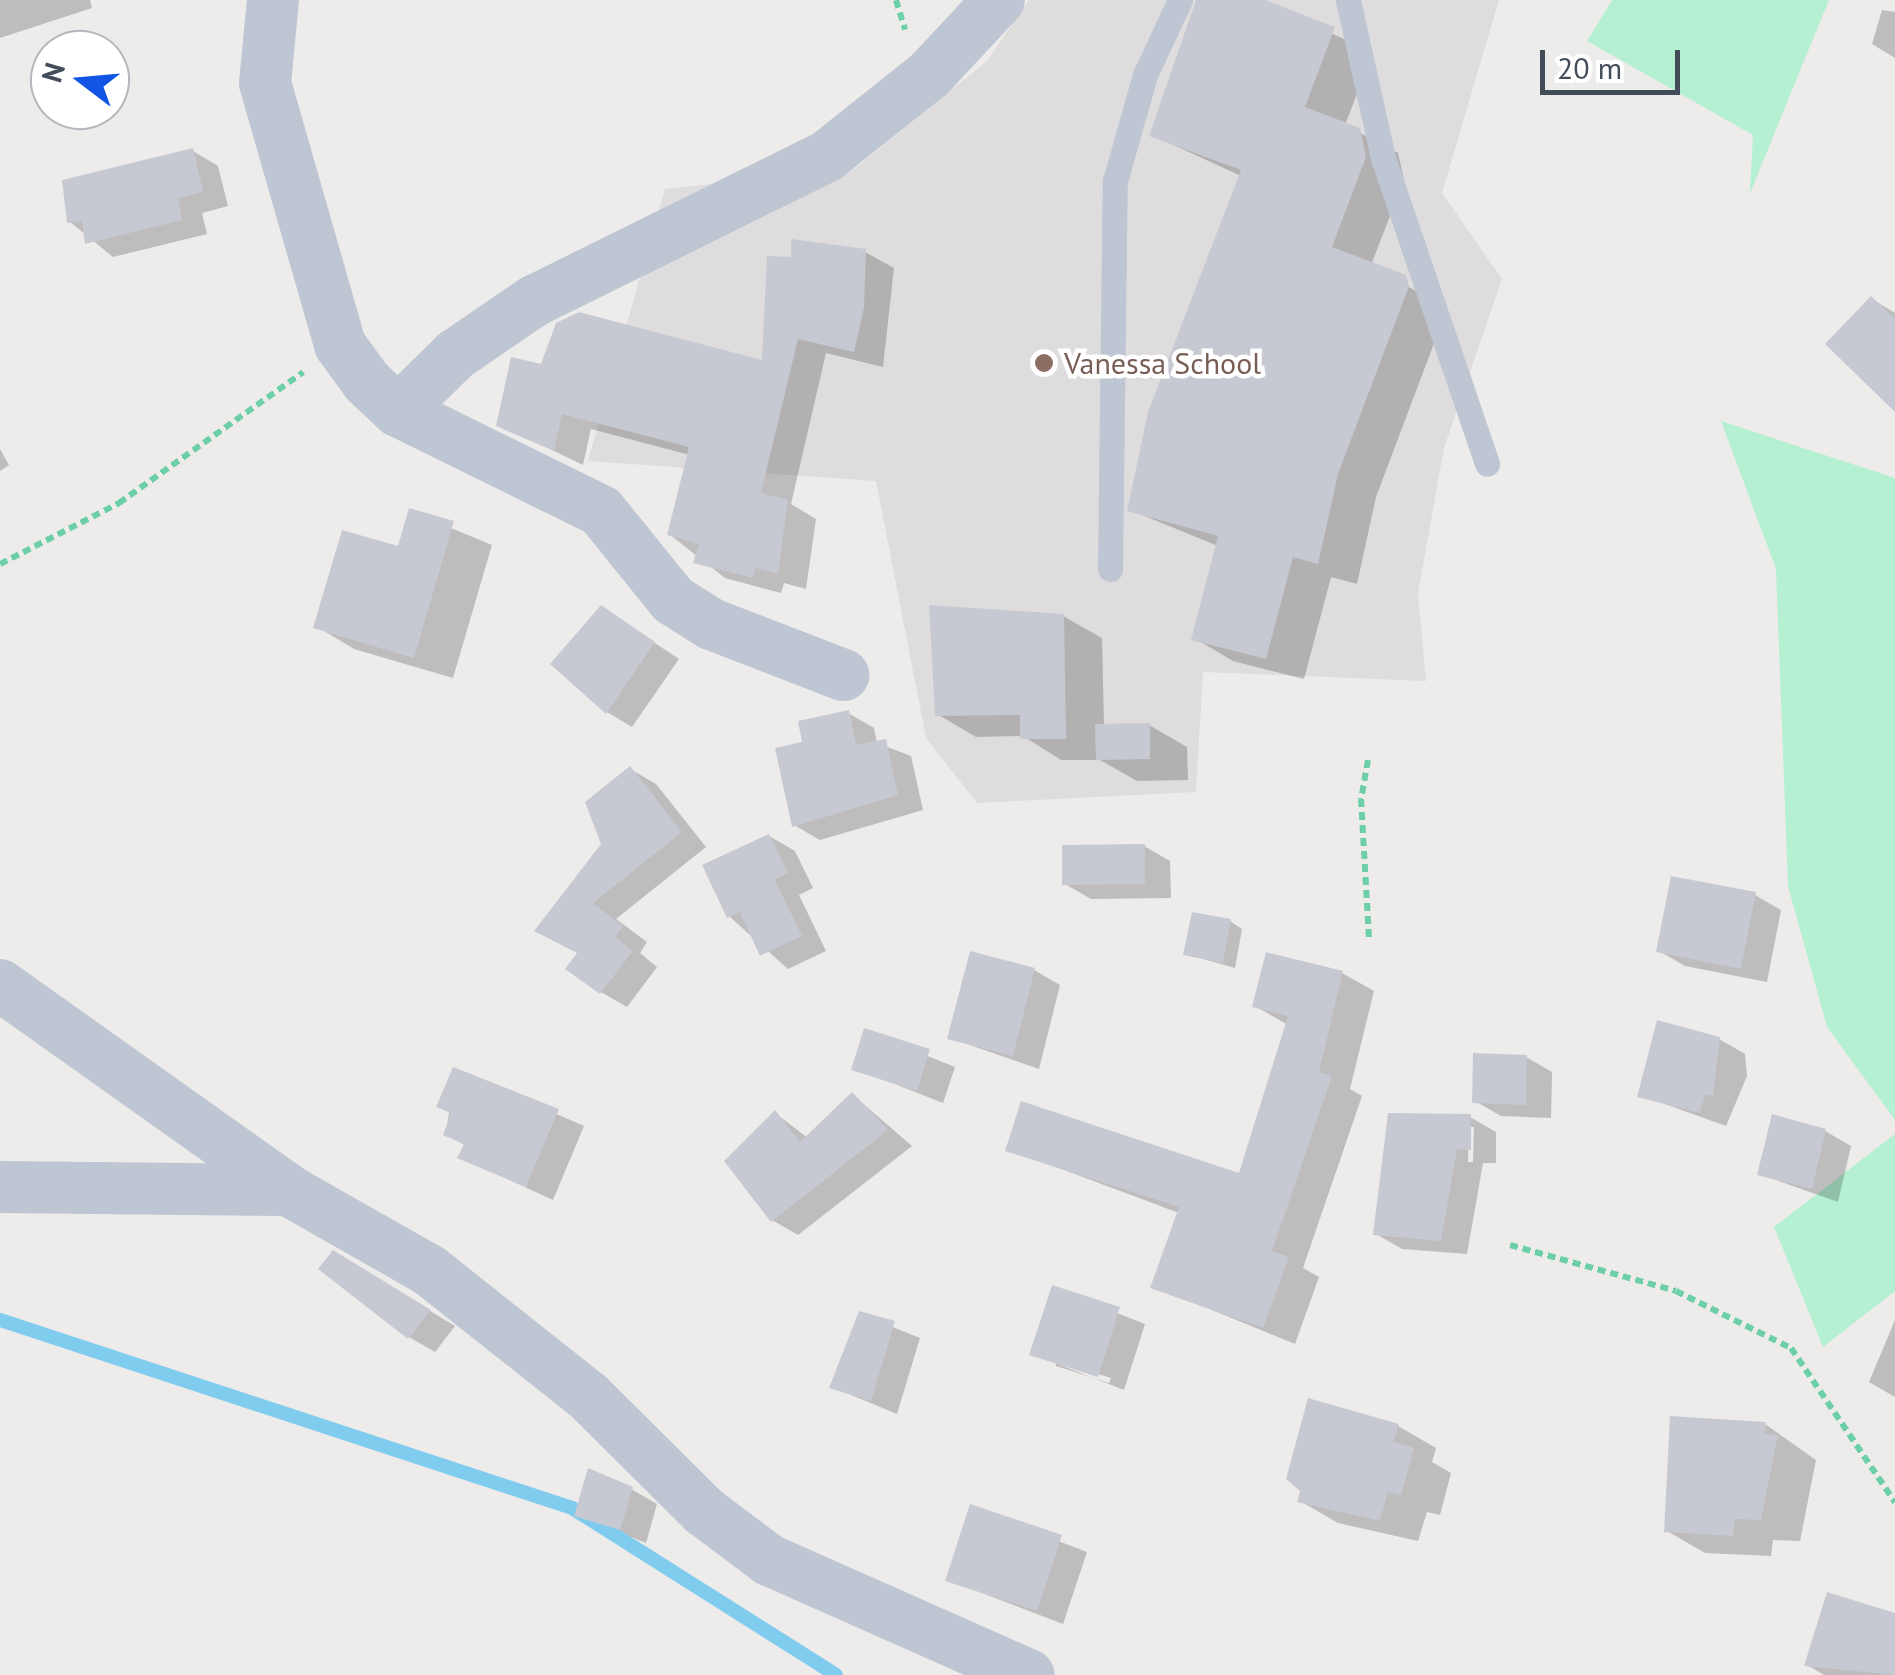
<!DOCTYPE html>
<style>
body{margin:0}
#map{position:relative;width:1895px;height:1675px;overflow:hidden;background:#eeebeb;font-family:"PT Sans",sans-serif}
div>[style]{position:absolute}
.education>*{inset:0;background:#dfdcdd}
.green>*{inset:0;background:#b5f0d2}
.shadow>*{inset:0;background:#0003}
.stream>*{height:14px;margin:-7px;padding:0 7px;transform-origin:7px;border-radius:7px;background:#80ccef}
.building>*{inset:0;background:#c7c9d2}
.path>*{height:6px;margin-top:-3px;transform-origin:0;background:repeating-linear-gradient(90deg,#6ccfa9 0 8px,transparent 0 13px)}
.service>*{height:25px;margin:-12.5px;padding:0 12.5px;transform-origin:12.5px;border-radius:12.5px;background:#bdc6d2}
.minor>*{height:52px;margin:-26px;padding:0 26px;transform-origin:26px;border-radius:26px;background:#bdc6d2}
.dots>*{width:28px;height:28px;translate:-50% -50%;box-sizing:border-box;border:5px solid #fff;border-radius:50%}
span{translate:-50% -50%;white-space:nowrap;text-align:center;line-height:1.15;-webkit-text-stroke:9px #fff;paint-order:stroke}
.education-label{font-size:30px;color:#785e54}
.left{translate:0 -50%;text-align:left}
.north{position:absolute;left:30px;top:30px;width:100px;height:100px;box-sizing:border-box;background:#fff;border:2px solid #b4b7bd;border-radius:50%;rotate:286deg;font-size:28px;font-weight:700;line-height:40px;text-align:center;color:#434c59}
.north::after{content:'';display:block;margin:auto;width:35px;height:45px;background:#1055e3;clip-path:polygon(50% 0,100% 100%,50% 72%,0 100%)}
.scale{position:absolute;left:1540px;top:50px;width:140px;height:45px;box-sizing:border-box;border:5px solid #434c59;border-top:0;padding-left:12px;font-size:30px;line-height:35px;white-space:nowrap;color:#434c59;-webkit-text-stroke:8px #fff;paint-order:stroke}
</style>
<div id="map">
<div class="education">
<i style="clip-path:polygon(1029px 0,1499px 0,1442px 193px,1502px 279px,1444px 448px,1418px 593px,1426px 681px,1203px 672px,1196px 792px,977px 803px,926px 738px,876px 481px,588px 461px,665px 189px,854px 169px,987px 61px)"></i>
</div>
<div class="green">
<i style="clip-path:polygon(1612px 0,1829px 0,1750px 193px,1753px 135px,1587px 41px)"></i>
<i style="clip-path:polygon(1721px 421px,1895px 478px,1895px 1120px,1827px 1027px,1788px 886px,1776px 569px)"></i>
<i style="clip-path:polygon(1895px 1134px,1895px 1291px,1823px 1347px,1774px 1227px)"></i>
</div>
<div class="shadow">
<i style="clip-path:polygon(0 0,90px 0,92px 8px,0 38px)"></i>
<i style="clip-path:polygon(1199px 0,1258px 0,1373px 52px,1345px 125px,1398px 153px,1404px 180px,1371px 265px,1447px 309px,1376px 497px,1357px 584px,1331px 577px,1304px 679px,1233px 661px,1194px 638px,1218px 546px,1130px 510px,1241px 176px,1152px 135px)"></i>
<i style="clip-path:polygon(1882px 10px,1895px 12px,1895px 58px,1872px 44px)"></i>
<i style="clip-path:polygon(193px 151px,218px 166px,228px 206px,202px 213px,207px 234px,113px 257px,69px 221px)"></i>
<i style="clip-path:polygon(865px 252px,894px 268px,883px 367px,826px 353px,791px 504px,816px 519px,806px 589px,784px 583px,781px 593px,725px 578px,669px 534px,690px 455px,591px 429px,583px 465px,498px 424px,543px 367px,764px 363px)"></i>
<i style="clip-path:polygon(1872px 299px,1895px 313px,1895px 407px)"></i>
<i style="clip-path:polygon(0 449px,9px 465px,0 471px)"></i>
<i style="clip-path:polygon(410px 511px,492px 545px,453px 678px,354px 649px,316px 626px,400px 549px)"></i>
<i style="clip-path:polygon(602px 608px,679px 659px,632px 727px,607px 712px)"></i>
<i style="clip-path:polygon(1063px 616px,1102px 638px,1104px 726px,1149px 725px,1187px 747px,1188px 780px,1137px 781px,1100px 760px,1061px 760px,1023px 736px,976px 737px,937px 714px)"></i>
<i style="clip-path:polygon(848px 713px,874px 728px,877px 743px,911px 756px,923px 810px,820px 840px,794px 825px,805px 744px)"></i>
<i style="clip-path:polygon(630px 769px,656px 784px,706px 847px,616px 919px,647px 942px,640px 953px,657px 967px,627px 1007px,601px 992px,580px 953px)"></i>
<i style="clip-path:polygon(769px 836px,795px 851px,813px 888px,799px 895px,826px 951px,788px 969px,729px 916px)"></i>
<i style="clip-path:polygon(1144px 846px,1170px 861px,1171px 898px,1091px 899px,1065px 884px)"></i>
<i style="clip-path:polygon(1755px 895px,1781px 910px,1767px 982px,1685px 966px,1659px 951px)"></i>
<i style="clip-path:polygon(1230px 921px,1242px 929px,1235px 968px,1186px 954px)"></i>
<i style="clip-path:polygon(1034px 970px,1060px 985px,1039px 1069px,950px 1038px)"></i>
<i style="clip-path:polygon(1342px 973px,1374px 991px,1350px 1089px,1362px 1096px,1303px 1268px,1319px 1277px,1295px 1344px,1153px 1286px,1179px 1213px,1008px 1149px,1241px 1176px,1288px 1025px,1255px 1006px)"></i>
<i style="clip-path:polygon(865px 1031px,955px 1067px,943px 1103px,854px 1068px)"></i>
<i style="clip-path:polygon(1719px 1039px,1745px 1054px,1747px 1076px,1726px 1126px,1640px 1095px)"></i>
<i style="clip-path:polygon(1526px 1057px,1552px 1072px,1551px 1118px,1501px 1116px,1475px 1101px)"></i>
<i style="clip-path:polygon(455px 1070px,584px 1126px,553px 1200px,460px 1157px,466px 1146px,446px 1134px)"></i>
<i style="clip-path:polygon(853px 1095px,912px 1146px,798px 1235px,772px 1220px,775px 1113px,808px 1138px)"></i>
<i style="clip-path:polygon(evenodd,1470px 1117px,1496px 1132px,1496px 1163px,1483px 1163px,1467px 1254px,1402px 1249px,1376px 1234px,1470px 1117px,1469px 1127px,1474px 1127px,1473px 1162px,1468px 1162px,1469px 1127px)"></i>
<i style="clip-path:polygon(1825px 1131px,1851px 1146px,1838px 1202px,1759px 1174px)"></i>
<i style="clip-path:polygon(359px 1268px,455px 1326px,435px 1352px,409px 1337px)"></i>
<i style="clip-path:polygon(evenodd,1053px 1288px,1145px 1324px,1124px 1390px,1032px 1354px,1053px 1288px,1056px 1361px,1111px 1378px,1109px 1383px,1056px 1366px,1056px 1361px)"></i>
<i style="clip-path:polygon(860px 1314px,920px 1338px,897px 1414px,832px 1387px)"></i>
<i style="clip-path:polygon(1895px 1320px,1895px 1397px,1869px 1382px)"></i>
<i style="clip-path:polygon(1765px 1424px,1816px 1460px,1800px 1541px,1773px 1540px,1771px 1556px,1705px 1553px,1667px 1531px)"></i>
<i style="clip-path:polygon(1398px 1426px,1436px 1448px,1432px 1462px,1451px 1473px,1440px 1515px,1427px 1512px,1418px 1541px,1338px 1523px,1300px 1501px)"></i>
<i style="clip-path:polygon(631px 1489px,657px 1504px,646px 1543px,577px 1515px)"></i>
<i style="clip-path:polygon(972px 1508px,1087px 1552px,1063px 1624px,948px 1580px)"></i>
<i style="clip-path:polygon(1895px 1615px,1895px 1675px,1824px 1675px,1807px 1665px)"></i>
</div>
<div class="stream">
<i style="left:0;top:1320px;width:602px;rotate:18.19deg"></i>
<i style="left:572px;top:1508px;width:312px;rotate:32.3deg"></i>
</div>
<div class="building">
<i style="clip-path:polygon(1196px 0,1265px 0,1335px 27px,1305px 107px,1360px 128px,1366px 157px,1332px 247px,1406px 275px,1409px 286px,1338px 474px,1318px 564px,1293px 557px,1266px 659px,1191px 640px,1218px 536px,1127px 511px,1148px 412px,1241px 170px,1149px 136px)"></i>
<i style="clip-path:polygon(193px 148px,203px 192px,178px 198px,182px 220px,85px 244px,82px 221px,67px 223px,62px 180px)"></i>
<i style="clip-path:polygon(791px 239px,866px 249px,864px 308px,854px 352px,798px 339px,761px 493px,788px 500px,778px 574px,755px 568px,753px 578px,693px 563px,699px 544px,667px 535px,689px 447px,562px 414px,554px 451px,496px 426px,511px 357px,541px 364px,556px 323px,579px 312px,762px 360px,767px 256px,791px 257px)"></i>
<i style="clip-path:polygon(1871px 296px,1895px 319px,1895px 412px,1825px 344px)"></i>
<i style="clip-path:polygon(409px 508px,454px 521px,414px 658px,313px 628px,342px 530px,398px 546px)"></i>
<i style="clip-path:polygon(601px 605px,655px 642px,606px 714px,550px 664px)"></i>
<i style="clip-path:polygon(929px 605px,1064px 614px,1066px 739px,1020px 739px,1020px 715px,935px 716px)"></i>
<i style="clip-path:polygon(849px 710px,856px 745px,886px 739px,898px 795px,792px 827px,775px 748px,802px 742px,798px 721px)"></i>
<i style="clip-path:polygon(1150px 723px,1150px 759px,1096px 760px,1095px 724px)"></i>
<i style="clip-path:polygon(630px 766px,682px 832px,593px 903px,623px 926px,615px 937px,633px 951px,600px 994px,565px 969px,577px 953px,534px 931px,601px 844px,585px 802px)"></i>
<i style="clip-path:polygon(769px 834px,788px 873px,775px 880px,802px 936px,760px 956px,740px 912px,727px 918px,702px 865px)"></i>
<i style="clip-path:polygon(1145px 844px,1145px 884px,1062px 885px,1062px 845px)"></i>
<i style="clip-path:polygon(1671px 876px,1756px 892px,1741px 969px,1656px 952px)"></i>
<i style="clip-path:polygon(1192px 912px,1231px 919px,1223px 963px,1183px 955px)"></i>
<i style="clip-path:polygon(970px 951px,1035px 968px,1013px 1056px,947px 1039px)"></i>
<i style="clip-path:polygon(1266px 952px,1343px 971px,1319px 1072px,1332px 1076px,1272px 1251px,1289px 1257px,1263px 1328px,1150px 1288px,1179px 1207px,1005px 1151px,1021px 1101px,1239px 1173px,1288px 1016px,1252px 1007px)"></i>
<i style="clip-path:polygon(1657px 1020px,1720px 1037px,1713px 1096px,1705px 1094px,1700px 1113px,1637px 1097px)"></i>
<i style="clip-path:polygon(864px 1028px,930px 1049px,917px 1091px,851px 1070px)"></i>
<i style="clip-path:polygon(1473px 1053px,1527px 1055px,1526px 1105px,1472px 1103px)"></i>
<i style="clip-path:polygon(453px 1067px,559px 1109px,526px 1187px,457px 1158px,464px 1144px,443px 1135px,451px 1113px,436px 1107px)"></i>
<i style="clip-path:polygon(852px 1092px,888px 1130px,771px 1222px,724px 1161px,775px 1110px,800px 1142px)"></i>
<i style="clip-path:polygon(1388px 1113px,1471px 1114px,1471px 1150px,1457px 1149px,1441px 1241px,1373px 1235px)"></i>
<i style="clip-path:polygon(1772px 1114px,1826px 1129px,1812px 1189px,1757px 1175px)"></i>
<i style="clip-path:polygon(333px 1250px,431px 1310px,408px 1339px,318px 1269px)"></i>
<i style="clip-path:polygon(1052px 1285px,1120px 1307px,1098px 1377px,1029px 1355px)"></i>
<i style="clip-path:polygon(859px 1311px,895px 1321px,871px 1401px,829px 1388px)"></i>
<i style="clip-path:polygon(1308px 1398px,1399px 1424px,1393px 1442px,1414px 1448px,1401px 1495px,1388px 1492px,1380px 1521px,1297px 1502px,1300px 1491px,1286px 1479px)"></i>
<i style="clip-path:polygon(1670px 1416px,1766px 1422px,1765px 1434px,1778px 1435px,1761px 1520px,1735px 1519px,1733px 1536px,1664px 1532px)"></i>
<i style="clip-path:polygon(588px 1468px,633px 1487px,620px 1530px,574px 1516px)"></i>
<i style="clip-path:polygon(970px 1504px,1062px 1535px,1037px 1611px,945px 1581px)"></i>
<i style="clip-path:polygon(1827px 1592px,1895px 1613px,1895px 1675px,1804px 1666px)"></i>
</div>
<div class="path">
<i style="left:896px;top:0;width:31px;rotate:73deg"></i>
<i style="left:0;top:564px;width:134px;rotate:-27.1deg"></i>
<i style="left:119px;top:503px;width:226px;rotate:-35.4deg"></i>
<i style="left:1368px;top:760px;width:40px;rotate:100deg"></i>
<i style="left:1361px;top:799px;width:140px;rotate:86.7deg"></i>
<i style="left:1510px;top:1245px;width:172px;rotate:15.5deg"></i>
<i style="left:1676px;top:1291px;width:128px;rotate:26.4deg"></i>
<i style="left:1791px;top:1348px;width:186px;rotate:56deg"></i>
</div>
<div class="service">
<i style="left:1348px;top:0;width:162px;rotate:77.5deg"></i>
<i style="left:1383px;top:158px;width:323px;rotate:71.2deg"></i>
<i style="left:1110px;top:569px;width:388px;rotate:-89.3deg"></i>
<i style="left:1115px;top:181px;width:110px;rotate:-74.2deg"></i>
<i style="left:1145px;top:75px;width:83px;rotate:-65deg"></i>
</div>
<div class="minor">
<i style="left:273px;top:0;width:83px;rotate:95.5deg"></i>
<i style="left:265px;top:83px;width:273px;rotate:74deg"></i>
<i style="left:340px;top:345px;width:46px;rotate:53.9deg"></i>
<i style="left:367px;top:382px;width:42px;rotate:43.1deg"></i>
<i style="left:398px;top:411px;width:226px;rotate:26.2deg"></i>
<i style="left:601px;top:511px;width:114px;rotate:51deg"></i>
<i style="left:673px;top:600px;width:45px;rotate:32.3deg"></i>
<i style="left:711px;top:624px;width:142px;rotate:21.1deg"></i>
<i style="left:398px;top:411px;width:80px;rotate:-44.5deg"></i>
<i style="left:455px;top:355px;width:96px;rotate:-34.4deg"></i>
<i style="left:534px;top:301px;width:327px;rotate:-26.3deg"></i>
<i style="left:827px;top:156px;width:132px;rotate:-38.5deg"></i>
<i style="left:930px;top:74px;width:101px;rotate:-47deg"></i>
<i style="left:0;top:985px;width:354px;rotate:35.4deg"></i>
<i style="left:288px;top:1190px;width:162px;rotate:29.6deg"></i>
<i style="left:429px;top:1270px;width:203px;rotate:38.4deg"></i>
<i style="left:588px;top:1396px;width:165px;rotate:44.8deg"></i>
<i style="left:705px;top:1512px;width:80px;rotate:36.9deg"></i>
<i style="left:769px;top:1560px;width:284px;rotate:23.9deg"></i>
<i style="left:0;top:1187px;width:288px;rotate:0.6deg"></i>
</div>
<div class="dots">
<i style="left:1044px;top:363px;background:#8d6e63"></i>
</div>
<div class="education-label">
<span class="left" style="left:1064px;top:363px">Vanessa School</span>
</div>
<div class="north">N</div>
<div class="scale">20 m</div>
</div>
